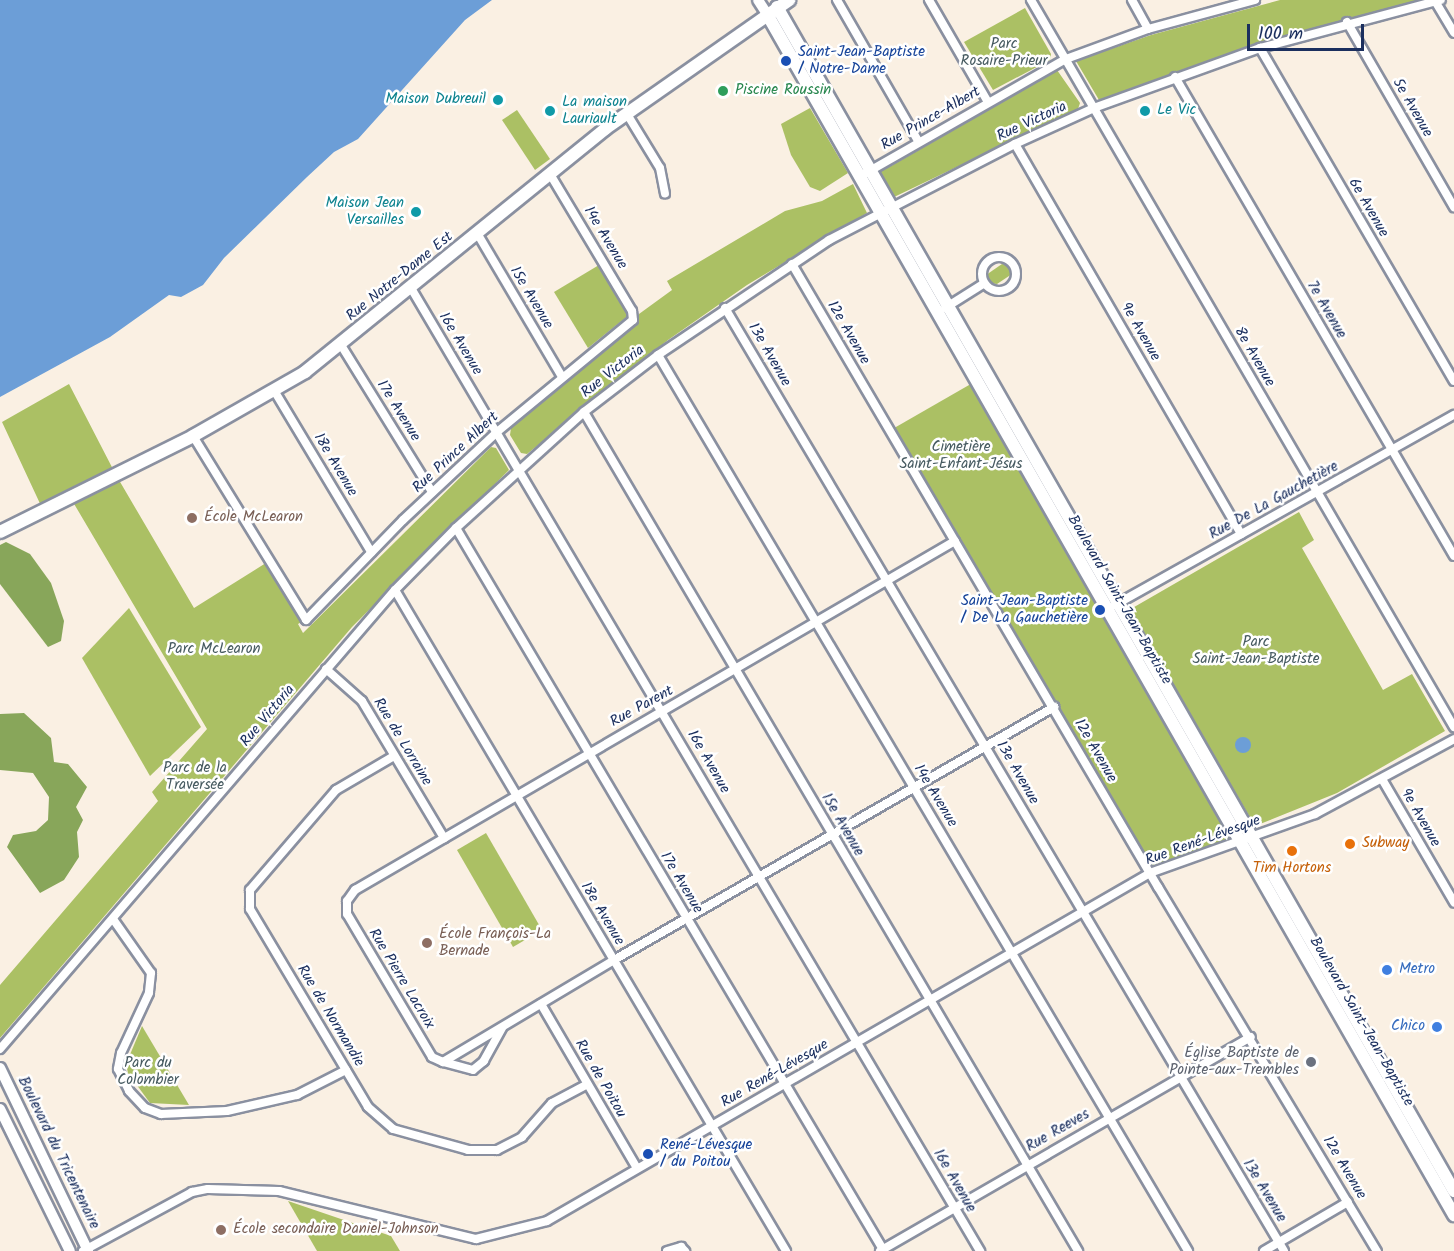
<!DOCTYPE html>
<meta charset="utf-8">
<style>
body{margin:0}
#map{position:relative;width:1454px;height:1251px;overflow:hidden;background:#faf0e3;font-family:Kalam,sans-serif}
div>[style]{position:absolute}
.green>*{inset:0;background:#abc064}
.forest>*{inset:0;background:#88a65a}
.water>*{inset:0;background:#6c9ed7}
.round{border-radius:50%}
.roads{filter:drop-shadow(2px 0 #8a90a0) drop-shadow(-2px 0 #8a90a0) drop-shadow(0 2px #8a90a0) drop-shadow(0 -2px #8a90a0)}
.minor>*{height:8px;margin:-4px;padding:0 4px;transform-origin:4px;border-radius:4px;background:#fff}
.minor>.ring{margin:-4px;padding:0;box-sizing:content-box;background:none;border:8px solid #fff;border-radius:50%}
.tertiary>*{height:10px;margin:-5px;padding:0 5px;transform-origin:5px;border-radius:5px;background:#fff}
.secondary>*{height:12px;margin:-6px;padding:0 6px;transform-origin:6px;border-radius:6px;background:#fff}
.dots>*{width:16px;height:16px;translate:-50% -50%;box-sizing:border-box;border:3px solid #fff;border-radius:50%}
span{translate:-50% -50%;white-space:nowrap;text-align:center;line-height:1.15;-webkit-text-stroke:5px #fff;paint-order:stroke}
.park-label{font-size:15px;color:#465a60}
.transit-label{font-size:15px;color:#164399}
.left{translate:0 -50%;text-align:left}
.right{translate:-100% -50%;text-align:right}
.leisure-label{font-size:15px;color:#27864d}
.culture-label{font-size:15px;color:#0d838f}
.street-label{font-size:15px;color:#1b2f5e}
.education-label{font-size:15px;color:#785e54}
.food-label{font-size:15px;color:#c56008}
.shop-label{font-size:15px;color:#366cbe}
.worship-label{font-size:15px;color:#5b616d}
.scale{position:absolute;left:1247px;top:24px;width:117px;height:27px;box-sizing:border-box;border:3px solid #1b2f5e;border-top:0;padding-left:8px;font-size:18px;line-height:21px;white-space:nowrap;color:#1b2f5e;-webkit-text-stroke:4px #fff;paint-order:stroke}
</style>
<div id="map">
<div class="green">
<i style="clip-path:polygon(1280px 0,1420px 0,1271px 39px,1099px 100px,1076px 61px,1151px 35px)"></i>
<i style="clip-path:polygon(1025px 8px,1051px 54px,1050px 60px,993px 90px,964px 42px)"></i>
<i style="clip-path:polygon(1057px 70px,1080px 103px,1078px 109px,892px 198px,878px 169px,891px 166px)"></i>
<i style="clip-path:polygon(810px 108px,848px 173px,820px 191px,810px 187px,791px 155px,781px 124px)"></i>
<i style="clip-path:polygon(517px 110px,550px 159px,535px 170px,502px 120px)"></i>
<i style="clip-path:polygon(853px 184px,867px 213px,747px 285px,668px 340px,527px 454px,521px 453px,510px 435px,511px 428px,637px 323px,639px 314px,672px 290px,667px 281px,785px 211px,822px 201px)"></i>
<i style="clip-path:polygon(1002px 264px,1011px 265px,1012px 274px,997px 284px,988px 283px,986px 275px)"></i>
<i style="clip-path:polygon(599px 265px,629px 315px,588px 348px,554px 292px)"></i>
<i style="clip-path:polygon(976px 381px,1239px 840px,1150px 873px,889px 431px)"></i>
<i style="clip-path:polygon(69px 384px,116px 475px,194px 608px,269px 561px,305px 620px,298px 624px,303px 633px,491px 447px,496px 448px,509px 470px,352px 627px,0 1038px,0 985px,158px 801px,152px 792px,207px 729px,70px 497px,43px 510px,2px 422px)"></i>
<i style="clip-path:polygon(1299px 512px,1314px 540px,1302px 548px,1383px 690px,1412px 674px,1445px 731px,1337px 793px,1255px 826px,1129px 610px)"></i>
<i style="clip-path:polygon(129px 608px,201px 727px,150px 776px,82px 658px)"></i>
<i style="clip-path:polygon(486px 833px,542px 930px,513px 947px,457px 850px)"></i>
<i style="clip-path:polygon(142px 1026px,189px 1105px,150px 1103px,128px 1073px,126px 1064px)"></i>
<i style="clip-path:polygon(288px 1201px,391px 1236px,400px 1251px,317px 1251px)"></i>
</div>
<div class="forest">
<i style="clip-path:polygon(6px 542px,30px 554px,51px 583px,64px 621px,61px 641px,48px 647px,0 584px,0 545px)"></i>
<i style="clip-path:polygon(24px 713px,51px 738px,54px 762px,68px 764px,87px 787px,76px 807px,83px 820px,77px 832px,79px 857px,64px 880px,40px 893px,7px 847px,13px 835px,36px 831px,48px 820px,49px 797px,33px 773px,0 770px,0 714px)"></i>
</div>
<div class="water">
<i style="clip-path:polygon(0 0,492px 0,465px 20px,358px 139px,334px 152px,307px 177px,224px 258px,203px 285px,181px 297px,169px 295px,110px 337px,0 397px)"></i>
<i class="round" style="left:1235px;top:737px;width:16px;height:16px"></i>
</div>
<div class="roads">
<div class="minor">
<i style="left:837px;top:0;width:163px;rotate:60.1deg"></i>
<i style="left:929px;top:0;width:118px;rotate:60deg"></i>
<i style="left:1031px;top:0;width:841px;rotate:59.81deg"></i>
<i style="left:1132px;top:0;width:33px;rotate:61deg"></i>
<i style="left:1435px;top:1px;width:37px;rotate:59deg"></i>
<i style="left:1347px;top:22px;width:214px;rotate:60deg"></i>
<i style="left:1260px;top:48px;width:385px;rotate:59.8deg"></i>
<i style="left:1175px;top:77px;width:554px;rotate:59.78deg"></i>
<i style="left:627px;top:114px;width:63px;rotate:58.6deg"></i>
<i style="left:660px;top:168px;width:26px;rotate:79deg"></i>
<i style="left:1015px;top:144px;width:451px;rotate:59.9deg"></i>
<i style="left:859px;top:177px;width:238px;rotate:-29.7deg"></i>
<i style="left:1066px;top:59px;width:87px;rotate:-20.1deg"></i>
<i style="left:1148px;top:29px;width:111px;rotate:-15.2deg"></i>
<i style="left:477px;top:233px;width:167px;rotate:59.4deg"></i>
<i class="ring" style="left:982px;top:257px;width:26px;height:26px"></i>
<i style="left:792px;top:264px;width:723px;rotate:59.57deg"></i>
<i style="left:1158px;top:887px;width:425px;rotate:59deg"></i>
<i style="left:411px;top:288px;width:1119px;rotate:59.42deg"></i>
<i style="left:725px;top:308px;width:1096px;rotate:59.34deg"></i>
<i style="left:945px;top:308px;width:45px;rotate:-32.3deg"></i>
<i style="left:341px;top:345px;width:173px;rotate:58.2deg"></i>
<i style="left:658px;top:355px;width:1041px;rotate:59.39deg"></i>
<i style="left:275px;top:392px;width:187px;rotate:59deg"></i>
<i style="left:584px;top:412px;width:974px;rotate:59.51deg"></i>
<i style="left:193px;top:436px;width:216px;rotate:58.4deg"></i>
<i style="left:306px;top:620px;width:139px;rotate:-45.9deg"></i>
<i style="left:403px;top:520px;width:129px;rotate:-43.1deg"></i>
<i style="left:497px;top:432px;width:176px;rotate:-39.5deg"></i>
<i style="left:633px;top:320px;width:9px;rotate:-96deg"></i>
<i style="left:632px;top:311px;width:160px;rotate:-120.9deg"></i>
<i style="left:456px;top:528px;width:840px;rotate:59.38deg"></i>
<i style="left:395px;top:590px;width:768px;rotate:59.39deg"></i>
<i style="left:1115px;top:605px;width:389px;rotate:-29.3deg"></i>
<i style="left:326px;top:669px;width:48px;rotate:41.6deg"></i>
<i style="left:362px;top:701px;width:160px;rotate:59.1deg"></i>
<i style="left:394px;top:756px;width:67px;rotate:149.6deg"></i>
<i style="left:336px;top:790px;width:132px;rotate:130.7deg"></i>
<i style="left:250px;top:890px;width:19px;rotate:90deg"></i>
<i style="left:250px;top:909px;width:230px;rotate:59.2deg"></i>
<i style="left:368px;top:1107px;width:33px;rotate:41deg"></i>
<i style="left:393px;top:1129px;width:78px;rotate:15.6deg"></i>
<i style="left:468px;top:1150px;width:29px"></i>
<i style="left:497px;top:1150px;width:28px;rotate:-27deg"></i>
<i style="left:522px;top:1137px;width:45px;rotate:-48.6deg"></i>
<i style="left:552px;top:1103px;width:40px;rotate:-28deg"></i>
<i style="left:1382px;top:779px;width:143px;rotate:59.7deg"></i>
<i style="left:113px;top:919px;width:66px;rotate:54.9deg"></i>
<i style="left:151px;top:973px;width:20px;rotate:96deg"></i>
<i style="left:149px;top:993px;width:66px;rotate:115deg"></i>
<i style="left:121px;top:1053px;width:16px;rotate:101deg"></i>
<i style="left:118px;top:1069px;width:25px;rotate:63deg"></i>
<i style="left:129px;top:1091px;width:23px;rotate:47deg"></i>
<i style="left:145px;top:1108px;width:17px;rotate:21deg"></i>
<i style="left:161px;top:1114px;width:66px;rotate:-2.6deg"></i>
<i style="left:227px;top:1111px;width:72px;rotate:-12.9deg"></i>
<i style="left:297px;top:1095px;width:55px;rotate:-27deg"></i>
<i style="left:541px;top:1004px;width:190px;rotate:59.7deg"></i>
<i style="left:502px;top:1028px;width:38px;rotate:119deg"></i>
<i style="left:484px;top:1061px;width:14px;rotate:141deg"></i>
<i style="left:473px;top:1070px;width:31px;rotate:-165deg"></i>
<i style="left:443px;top:1062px;width:199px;rotate:-30.8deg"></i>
<i style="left:614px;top:960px;width:508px;rotate:-29.9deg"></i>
<i style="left:0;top:1049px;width:606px;rotate:-49.29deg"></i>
<i style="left:395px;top:590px;width:87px;rotate:-45.5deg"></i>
<i style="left:456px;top:528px;width:173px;rotate:-42.2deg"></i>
<i style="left:584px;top:412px;width:93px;rotate:-37.6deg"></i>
<i style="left:658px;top:355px;width:206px;rotate:-33.9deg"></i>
<i style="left:829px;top:240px;width:209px;rotate:-27.3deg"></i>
<i style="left:1015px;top:144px;width:87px;rotate:-24.5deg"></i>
<i style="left:1094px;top:108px;width:177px;rotate:-19.9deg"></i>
<i style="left:1260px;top:48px;width:187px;rotate:-14.9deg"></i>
<i style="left:443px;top:1062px;width:12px;rotate:-156deg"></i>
<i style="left:432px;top:1057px;width:166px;rotate:-120.7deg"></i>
<i style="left:347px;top:914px;width:13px;rotate:-90deg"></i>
<i style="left:347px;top:901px;width:14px;rotate:-54deg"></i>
<i style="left:355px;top:890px;width:694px;rotate:-30.19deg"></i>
<i style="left:83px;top:1251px;width:124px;rotate:-28.4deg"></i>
<i style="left:192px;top:1192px;width:16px;rotate:-11deg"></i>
<i style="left:208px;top:1189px;width:71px;rotate:1.6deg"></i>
<i style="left:279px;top:1191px;width:203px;rotate:13.7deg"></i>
<i style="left:476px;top:1239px;width:73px;rotate:-14.2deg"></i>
<i style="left:547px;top:1221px;width:696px;rotate:-29.99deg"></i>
<i style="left:1150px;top:873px;width:175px;rotate:-19.7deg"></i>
<i style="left:1315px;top:814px;width:158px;rotate:-28.3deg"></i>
<i style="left:667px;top:1251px;width:15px;rotate:-16deg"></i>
<i style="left:681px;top:1247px;width:6px;rotate:45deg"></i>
<i style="left:880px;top:1251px;width:428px;rotate:-30deg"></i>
<i style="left:1264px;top:1251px;width:97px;rotate:-30.3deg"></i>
</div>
<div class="tertiary">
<i style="left:758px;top:0;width:17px;rotate:57deg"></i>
<i style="left:0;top:1068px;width:203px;rotate:64.3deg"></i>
<i style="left:0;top:1109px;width:158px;rotate:63.8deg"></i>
</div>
<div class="secondary">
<i style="left:777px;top:7px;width:1364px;rotate:60.24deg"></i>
<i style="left:767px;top:14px;width:1384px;rotate:60.23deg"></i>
<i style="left:0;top:532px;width:216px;rotate:-26.4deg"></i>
<i style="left:193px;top:436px;width:129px;rotate:-29.7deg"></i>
<i style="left:305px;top:372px;width:386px;rotate:-39deg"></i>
<i style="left:605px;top:129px;width:225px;rotate:-35deg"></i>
</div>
</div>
<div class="dots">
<i style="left:786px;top:61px;background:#1a4fb4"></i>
<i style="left:723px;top:91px;background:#2e9e5b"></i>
<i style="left:498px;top:100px;background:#0f9aa8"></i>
<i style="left:550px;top:111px;background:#0f9aa8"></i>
<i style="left:1145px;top:111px;background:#0f9aa8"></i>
<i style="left:416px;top:212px;background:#0f9aa8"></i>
<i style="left:192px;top:518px;background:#8d6e63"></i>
<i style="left:1100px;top:610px;background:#1a4fb4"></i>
<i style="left:1350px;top:844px;background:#e8710a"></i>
<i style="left:1292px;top:851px;background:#e8710a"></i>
<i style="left:427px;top:943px;background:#8d6e63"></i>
<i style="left:1387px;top:970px;background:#3f7fe0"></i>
<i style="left:1437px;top:1027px;background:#3f7fe0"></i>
<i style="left:1311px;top:1062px;background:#6b7280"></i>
<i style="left:648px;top:1154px;background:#1a4fb4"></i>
<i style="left:221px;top:1230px;background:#8d6e63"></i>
</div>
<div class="park-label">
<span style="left:1004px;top:53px">Parc<br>Rosaire-Prieur</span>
<span style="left:961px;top:456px">Cimetière<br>Saint-Enfant-Jésus</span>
<span style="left:1256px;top:651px">Parc<br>Saint-Jean-Baptiste</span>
<span style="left:214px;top:650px">Parc McLearon</span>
<span style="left:195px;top:777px">Parc de la<br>Traversée</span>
<span style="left:148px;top:1072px">Parc du<br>Colombier</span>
</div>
<div class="transit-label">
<span class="left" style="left:798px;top:61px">Saint-Jean-Baptiste<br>/ Notre-Dame</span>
<span class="right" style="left:1088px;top:610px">Saint-Jean-Baptiste<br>/ De La Gauchetière</span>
<span class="left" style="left:660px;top:1154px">René-Lévesque<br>/ du Poitou</span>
</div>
<div class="leisure-label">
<span class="left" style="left:735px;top:91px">Piscine Roussin</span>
</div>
<div class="culture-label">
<span class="right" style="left:486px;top:100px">Maison Dubreuil</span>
<span class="left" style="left:562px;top:111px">La maison<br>Lauriault</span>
<span class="left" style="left:1157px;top:111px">Le Vic</span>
<span class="right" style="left:404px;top:212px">Maison Jean<br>Versailles</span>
</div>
<div class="street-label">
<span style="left:1412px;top:108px;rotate:60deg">5e Avenue</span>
<span style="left:931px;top:119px;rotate:-30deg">Rue Prince-Albert</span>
<span style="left:1032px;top:122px;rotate:-25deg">Rue Victoria</span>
<span style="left:1368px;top:208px;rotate:60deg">6e Avenue</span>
<span style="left:605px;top:238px;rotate:59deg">14e Avenue</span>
<span style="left:400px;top:277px;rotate:-39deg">Rue Notre-Dame Est</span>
<span style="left:531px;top:298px;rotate:59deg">15e Avenue</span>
<span style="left:1326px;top:310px;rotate:60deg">7e Avenue</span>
<span style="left:1140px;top:332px;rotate:60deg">9e Avenue</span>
<span style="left:848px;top:333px;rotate:60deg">12e Avenue</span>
<span style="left:460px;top:344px;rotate:59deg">16e Avenue</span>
<span style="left:769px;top:355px;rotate:60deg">13e Avenue</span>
<span style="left:1254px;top:357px;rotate:60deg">8e Avenue</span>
<span style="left:613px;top:372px;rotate:-38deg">Rue Victoria</span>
<span style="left:398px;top:411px;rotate:58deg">17e Avenue</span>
<span style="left:456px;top:453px;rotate:-43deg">Rue Prince Albert</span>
<span style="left:335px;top:465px;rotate:59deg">18e Avenue</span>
<span style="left:1274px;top:501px;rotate:-29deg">Rue De La Gauchetière</span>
<span style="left:1119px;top:600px;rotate:60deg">Boulevard Saint-Jean-Baptiste</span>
<span style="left:642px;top:707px;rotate:-29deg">Rue Parent</span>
<span style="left:268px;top:716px;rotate:-50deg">Rue Victoria</span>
<span style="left:402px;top:742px;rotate:59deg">Rue de Lorraine</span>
<span style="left:1095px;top:751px;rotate:60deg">12e Avenue</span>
<span style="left:708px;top:762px;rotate:60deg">16e Avenue</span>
<span style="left:1017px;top:773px;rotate:60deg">13e Avenue</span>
<span style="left:935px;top:796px;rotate:59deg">14e Avenue</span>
<span style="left:1420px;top:818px;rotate:60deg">9e Avenue</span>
<span style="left:842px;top:825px;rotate:60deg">15e Avenue</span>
<span style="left:1203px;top:841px;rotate:-20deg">Rue René-Lévesque</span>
<span style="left:681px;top:883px;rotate:59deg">17e Avenue</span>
<span style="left:602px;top:914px;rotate:59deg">18e Avenue</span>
<span style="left:401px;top:979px;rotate:59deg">Rue Pierre Lacroix</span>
<span style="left:330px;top:1016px;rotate:59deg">Rue de Normandie</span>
<span style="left:1361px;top:1022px;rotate:60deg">Boulevard Saint-Jean-Baptiste</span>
<span style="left:775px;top:1074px;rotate:-30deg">Rue René-Lévesque</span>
<span style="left:600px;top:1079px;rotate:60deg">Rue de Poitou</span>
<span style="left:1058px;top:1131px;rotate:-30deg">Rue Reeves</span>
<span style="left:58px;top:1153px;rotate:64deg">Boulevard du Tricentenaire</span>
<span style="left:1344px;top:1168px;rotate:59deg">12e Avenue</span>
<span style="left:954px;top:1181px;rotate:60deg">16e Avenue</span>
<span style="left:1264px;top:1191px;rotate:59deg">13e Avenue</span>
</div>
<div class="education-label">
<span class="left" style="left:204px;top:518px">École McLearon</span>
<span class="left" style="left:439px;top:943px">École François-La<br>Bernade</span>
<span class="left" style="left:233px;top:1230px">École secondaire Daniel-Johnson</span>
</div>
<div class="food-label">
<span class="left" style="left:1362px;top:844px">Subway</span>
<span style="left:1292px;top:869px">Tim Hortons</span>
</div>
<div class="shop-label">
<span class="left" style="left:1399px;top:970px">Metro</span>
<span class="right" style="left:1425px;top:1027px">Chico</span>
</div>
<div class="worship-label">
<span class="right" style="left:1299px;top:1062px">Église Baptiste de<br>Pointe-aux-Trembles</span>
</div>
<div class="scale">100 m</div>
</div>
